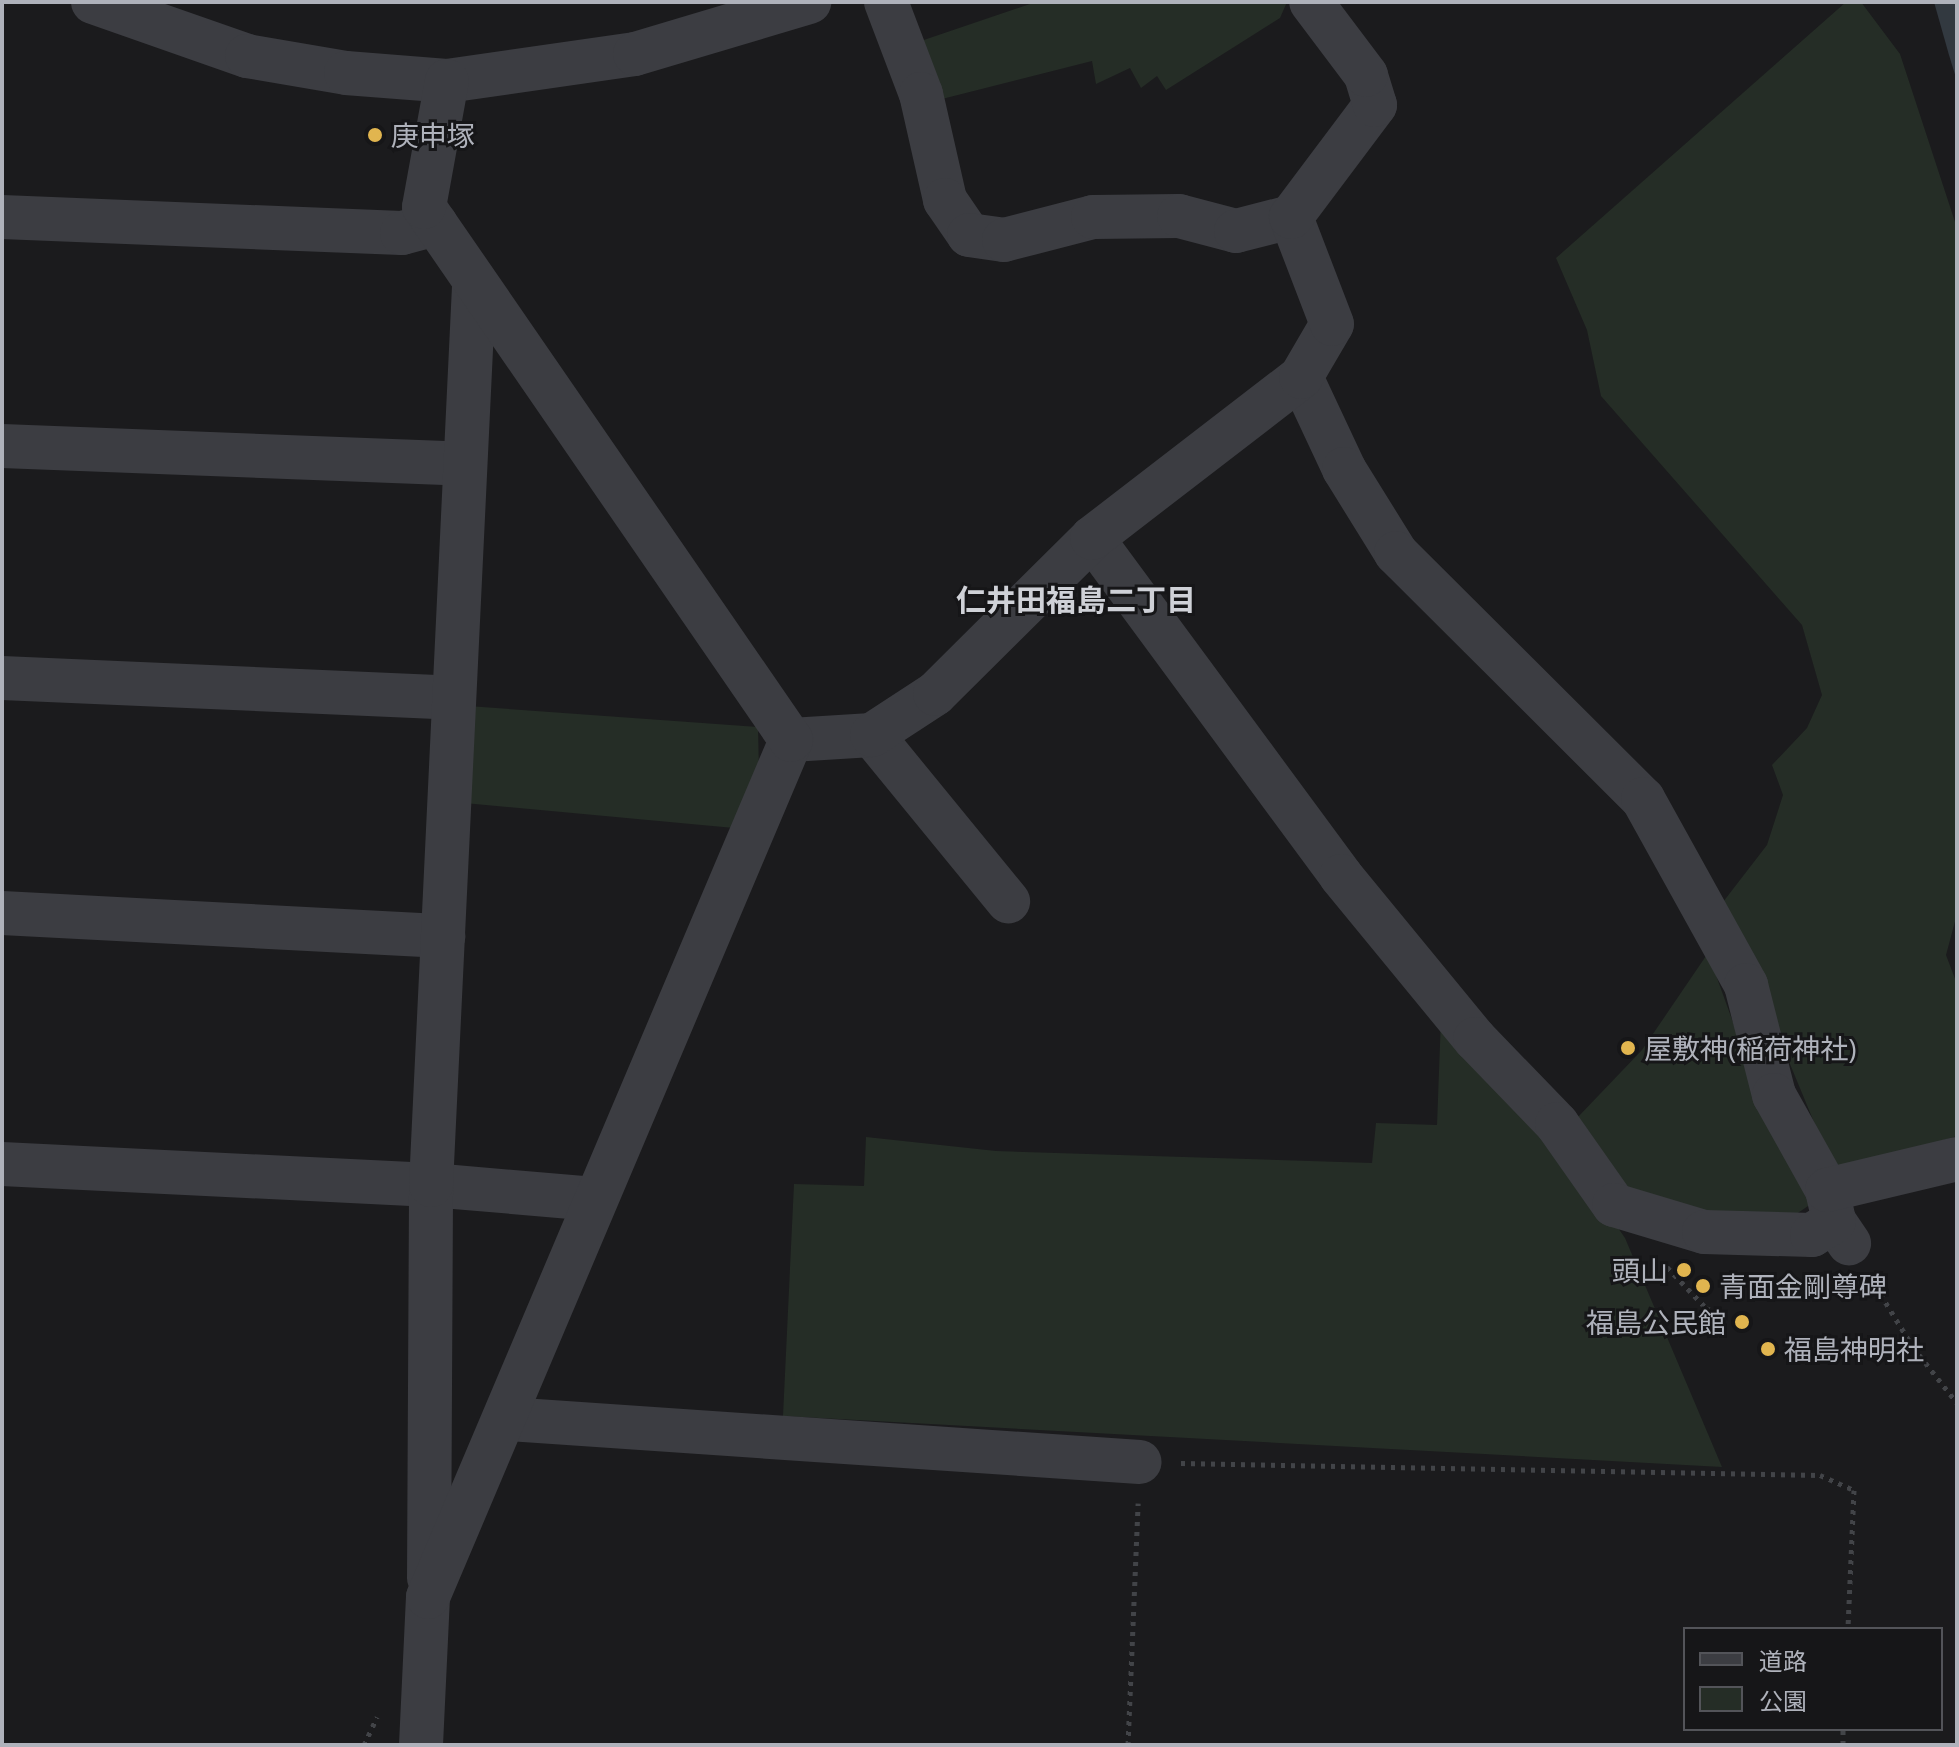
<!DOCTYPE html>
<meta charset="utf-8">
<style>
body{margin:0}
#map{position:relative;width:1959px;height:1747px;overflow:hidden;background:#1b1b1d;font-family:"Open Sans","Noto Sans JP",sans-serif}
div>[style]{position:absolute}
.green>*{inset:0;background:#252d26}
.water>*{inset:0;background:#323940}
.path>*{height:5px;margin-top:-2.5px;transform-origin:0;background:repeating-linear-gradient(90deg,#424448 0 4px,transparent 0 10px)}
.street>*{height:44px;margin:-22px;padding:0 22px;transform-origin:22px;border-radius:22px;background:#3c3d42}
.dots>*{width:22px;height:22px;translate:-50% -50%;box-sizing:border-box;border:4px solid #161618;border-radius:50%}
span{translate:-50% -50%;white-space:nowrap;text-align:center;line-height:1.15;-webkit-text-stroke:6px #161618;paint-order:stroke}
.poi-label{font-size:28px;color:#afb2bb}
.left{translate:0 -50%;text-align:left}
.right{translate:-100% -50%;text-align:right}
.neighbourhood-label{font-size:30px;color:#cfd1d7;font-weight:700}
.frame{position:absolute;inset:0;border:4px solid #afb2bb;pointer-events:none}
.legend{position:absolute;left:1683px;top:1627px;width:260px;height:104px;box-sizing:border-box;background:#161618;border:2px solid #535459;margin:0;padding:10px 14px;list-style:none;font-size:24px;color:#afb2bb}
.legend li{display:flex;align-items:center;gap:16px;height:40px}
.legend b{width:40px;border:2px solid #535459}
</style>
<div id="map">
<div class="green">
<i style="clip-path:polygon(1036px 2px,1287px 2px,1280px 18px,1166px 90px,1157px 76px,1141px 88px,1130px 68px,1096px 84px,1092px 61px,938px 100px,915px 43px)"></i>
<i style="clip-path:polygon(1846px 2px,1861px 2px,1900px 54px,1957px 228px,1957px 914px,1946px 955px,1957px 984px,1957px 1136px,1835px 1173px,1723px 902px,1767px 845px,1783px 795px,1772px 765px,1807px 728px,1822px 695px,1802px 625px,1601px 396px,1587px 330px,1556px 258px)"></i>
<i style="clip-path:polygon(468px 706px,758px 727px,759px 772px,734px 828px,464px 803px)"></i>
<i style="clip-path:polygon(1708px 953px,1756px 1086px,1811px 1204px,1789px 1219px,1671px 1210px,1630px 1193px,1577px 1118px,1642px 1050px)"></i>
<i style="clip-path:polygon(1441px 1018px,1547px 1126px,1625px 1238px,1722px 1467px,783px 1416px,794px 1184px,864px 1186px,866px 1137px,996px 1151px,1372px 1163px,1376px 1123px,1437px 1125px)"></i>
</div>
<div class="water">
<i style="clip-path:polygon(1934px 2px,1957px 2px,1957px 81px,1949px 55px)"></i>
</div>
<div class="path">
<i style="left:1667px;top:1267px;width:57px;rotate:46.4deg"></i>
<i style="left:1706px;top:1308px;width:17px;rotate:24deg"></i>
<i style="left:1870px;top:1277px;width:82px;rotate:58.4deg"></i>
<i style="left:1913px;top:1347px;width:71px;rotate:51.8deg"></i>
<i style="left:1181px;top:1463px;width:639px;rotate:1.08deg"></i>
<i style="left:1820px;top:1475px;width:37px;rotate:24deg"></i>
<i style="left:1854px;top:1490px;width:139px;rotate:92.5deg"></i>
<i style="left:364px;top:1745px;width:31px;rotate:-65deg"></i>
<i style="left:1128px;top:1745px;width:242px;rotate:-87.6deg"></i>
<i style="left:1843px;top:1745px;width:16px;rotate:-90deg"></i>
</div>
<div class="street">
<i style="left:93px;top:2px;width:163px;rotate:19.3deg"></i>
<i style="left:247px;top:56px;width:100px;rotate:9.7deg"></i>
<i style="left:346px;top:73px;width:101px;rotate:4.5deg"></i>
<i style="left:447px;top:81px;width:190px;rotate:-8.2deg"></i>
<i style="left:635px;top:54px;width:182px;rotate:-16.6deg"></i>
<i style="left:886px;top:2px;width:98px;rotate:69.2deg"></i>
<i style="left:921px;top:94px;width:109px;rotate:77.2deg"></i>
<i style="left:945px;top:200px;width:42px;rotate:55.6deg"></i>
<i style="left:969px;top:235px;width:35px;rotate:8deg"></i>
<i style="left:1004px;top:240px;width:92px;rotate:-14.5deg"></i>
<i style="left:1093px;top:217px;width:86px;rotate:-0.7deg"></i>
<i style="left:1179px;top:216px;width:59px;rotate:14.7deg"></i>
<i style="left:1236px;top:231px;width:57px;rotate:-14.3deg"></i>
<i style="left:2px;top:217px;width:400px;rotate:2.3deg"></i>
<i style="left:402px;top:233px;width:35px;rotate:-15deg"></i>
<i style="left:1301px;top:377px;width:102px;rotate:64.9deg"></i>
<i style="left:1344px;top:469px;width:99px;rotate:58.2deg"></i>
<i style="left:1396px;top:553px;width:349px;rotate:44.9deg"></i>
<i style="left:1643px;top:799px;width:213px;rotate:61deg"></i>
<i style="left:1746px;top:985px;width:114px;rotate:75.7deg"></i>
<i style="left:1774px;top:1095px;width:109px;rotate:60.8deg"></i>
<i style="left:1827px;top:1190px;width:32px;rotate:77deg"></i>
<i style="left:1834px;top:1221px;width:27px;rotate:56deg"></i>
<i style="left:2px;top:446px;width:463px;rotate:2.2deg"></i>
<i style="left:1092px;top:538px;width:420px;rotate:53.6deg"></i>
<i style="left:1341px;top:876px;width:211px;rotate:50.6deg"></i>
<i style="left:1475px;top:1039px;width:118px;rotate:46deg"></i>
<i style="left:1557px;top:1124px;width:99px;rotate:54.9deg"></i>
<i style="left:1614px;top:1205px;width:94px;rotate:16.7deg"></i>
<i style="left:1704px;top:1232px;width:108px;rotate:1.6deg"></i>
<i style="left:1812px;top:1235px;width:26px;rotate:-32deg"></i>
<i style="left:2px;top:678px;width:452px;rotate:2.5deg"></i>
<i style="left:872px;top:735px;width:215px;rotate:50.7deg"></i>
<i style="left:791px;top:740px;width:81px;rotate:-3.5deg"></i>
<i style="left:872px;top:735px;width:75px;rotate:-33.1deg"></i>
<i style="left:935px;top:694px;width:221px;rotate:-44.8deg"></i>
<i style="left:1092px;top:538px;width:264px;rotate:-37.6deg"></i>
<i style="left:1301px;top:377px;width:61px;rotate:-59.7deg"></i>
<i style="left:1332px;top:324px;width:115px;rotate:-111deg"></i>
<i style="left:1291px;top:217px;width:140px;rotate:-53.1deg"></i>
<i style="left:1375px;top:105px;width:31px;rotate:-107deg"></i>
<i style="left:1366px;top:75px;width:91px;rotate:-127deg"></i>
<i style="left:2px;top:913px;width:442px;rotate:3deg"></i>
<i style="left:2px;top:1164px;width:430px;rotate:2.8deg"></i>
<i style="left:431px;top:1185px;width:164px;rotate:4.9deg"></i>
<i style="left:1827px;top:1190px;width:134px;rotate:-13.4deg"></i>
<i style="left:507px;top:1419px;width:634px;rotate:3.89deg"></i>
<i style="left:429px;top:1578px;width:393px;rotate:-89.7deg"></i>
<i style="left:431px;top:1185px;width:901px;rotate:-87.26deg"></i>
<i style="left:421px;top:1745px;width:148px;rotate:-87.3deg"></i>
<i style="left:428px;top:1597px;width:931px;rotate:-67.04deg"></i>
<i style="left:791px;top:740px;width:647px;rotate:-124.55deg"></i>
<i style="left:424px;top:207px;width:128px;rotate:-79.7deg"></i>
</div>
<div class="dots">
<i style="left:375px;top:135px;background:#e1b54f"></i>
<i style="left:1628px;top:1048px;background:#e1b54f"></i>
<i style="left:1684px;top:1270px;background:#e1b54f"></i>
<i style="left:1703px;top:1286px;background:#e1b54f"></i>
<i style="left:1742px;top:1322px;background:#e1b54f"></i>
<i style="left:1768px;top:1349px;background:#e1b54f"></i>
</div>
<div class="poi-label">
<span class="left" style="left:391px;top:135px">庚申塚</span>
<span class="left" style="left:1644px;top:1048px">屋敷神(稲荷神社)</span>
<span class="right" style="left:1668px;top:1270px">頭山</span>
<span class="left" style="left:1719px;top:1286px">青面金剛尊碑</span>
<span class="right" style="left:1726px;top:1322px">福島公民館</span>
<span class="left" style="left:1784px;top:1349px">福島神明社</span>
</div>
<div class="neighbourhood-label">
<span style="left:1076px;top:600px">仁井田福島二丁目</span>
</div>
<div class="frame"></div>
<ul class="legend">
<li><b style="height:10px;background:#3c3d42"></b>道路</li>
<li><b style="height:22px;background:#252d26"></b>公園</li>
</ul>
</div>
